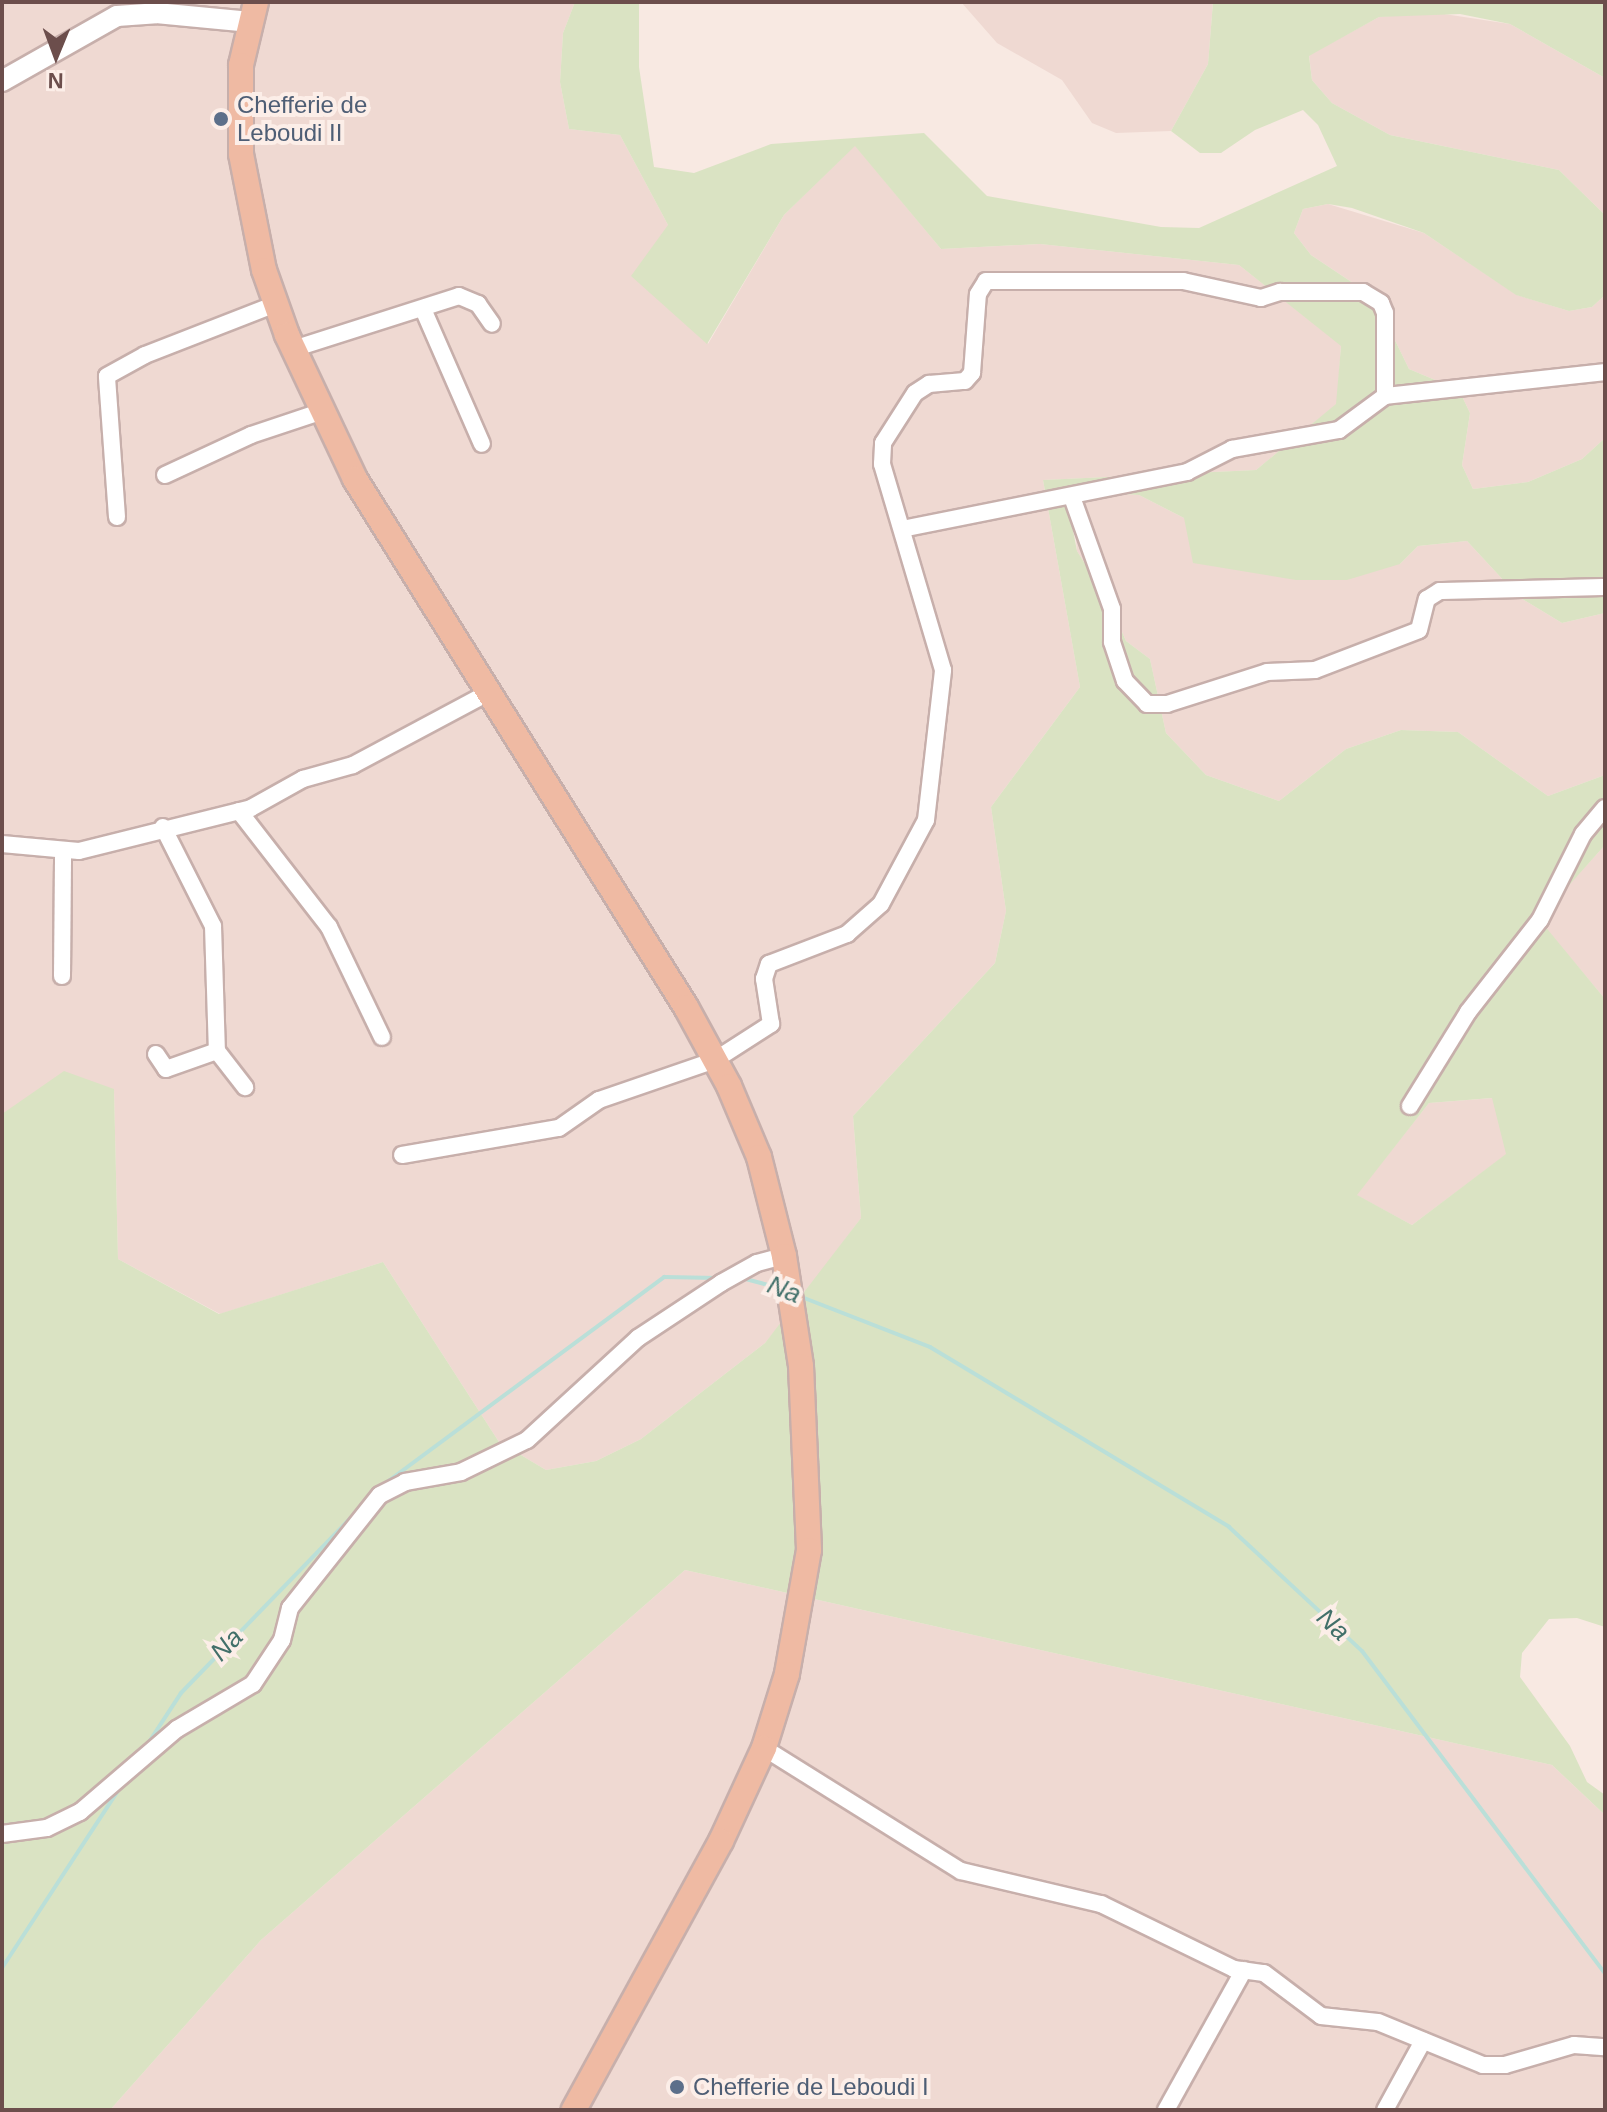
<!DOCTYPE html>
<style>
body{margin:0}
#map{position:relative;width:1607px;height:2112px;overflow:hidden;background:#f8e9e2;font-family:Helvetica,sans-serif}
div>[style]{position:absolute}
.residential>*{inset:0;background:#efd9d2}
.green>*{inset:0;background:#dae3c3}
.stream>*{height:4px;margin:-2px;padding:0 2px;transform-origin:2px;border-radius:2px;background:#badfd8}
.roads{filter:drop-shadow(2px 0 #c7afab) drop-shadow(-2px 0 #c7afab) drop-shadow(0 2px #c7afab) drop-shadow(0 -2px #c7afab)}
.minor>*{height:16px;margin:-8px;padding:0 8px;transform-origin:8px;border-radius:8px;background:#fff}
.tertiary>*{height:20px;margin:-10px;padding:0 10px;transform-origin:10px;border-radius:10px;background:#fff}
.primary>*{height:24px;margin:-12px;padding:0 12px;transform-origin:12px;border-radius:12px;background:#efbaa3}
.dots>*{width:22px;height:22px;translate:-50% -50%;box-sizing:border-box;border:4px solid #fceee8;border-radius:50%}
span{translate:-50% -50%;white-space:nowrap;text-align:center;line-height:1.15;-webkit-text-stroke:8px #fceee8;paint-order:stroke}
.service-label{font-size:24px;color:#4e5e75}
.left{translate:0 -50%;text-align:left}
.water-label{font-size:26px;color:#42706a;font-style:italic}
.frame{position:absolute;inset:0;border:4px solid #6c4e4c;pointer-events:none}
.north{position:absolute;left:16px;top:16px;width:80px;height:80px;-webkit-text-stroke:6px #fceee8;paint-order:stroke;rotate:181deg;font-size:22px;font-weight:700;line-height:32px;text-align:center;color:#6c4e4c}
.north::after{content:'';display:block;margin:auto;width:28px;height:36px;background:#6c4e4c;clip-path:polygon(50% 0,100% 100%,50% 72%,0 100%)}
</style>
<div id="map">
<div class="residential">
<i style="clip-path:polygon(2px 2px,575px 2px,563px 33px,560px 82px,569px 129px,620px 135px,668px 225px,708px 344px,784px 215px,855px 145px,941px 249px,1040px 244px,1239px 265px,1341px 345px,1337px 404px,1256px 470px,1043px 480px,1080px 687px,991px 807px,1006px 911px,995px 963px,853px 1116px,861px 1218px,798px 1303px,765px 1343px,641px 1439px,596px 1461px,546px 1470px,499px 1442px,383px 1262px,220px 1314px,118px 1259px,114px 1089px,2px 1114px)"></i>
<i style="clip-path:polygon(961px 2px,1213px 2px,1208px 64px,1171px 131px,1116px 133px,1092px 123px,1062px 80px,997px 43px)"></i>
<i style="clip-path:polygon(1431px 12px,1510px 24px,1605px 78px,1605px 215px,1559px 170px,1390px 135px,1332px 103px,1312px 80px,1309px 55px,1379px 17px)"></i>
<i style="clip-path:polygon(1328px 204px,1424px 233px,1517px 295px,1569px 311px,1592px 307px,1605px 295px,1605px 438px,1582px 459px,1528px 482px,1473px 489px,1462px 465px,1470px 413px,1459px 390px,1409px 369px,1374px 297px,1311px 255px,1294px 233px,1303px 209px)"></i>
<i style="clip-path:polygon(1090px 492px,1139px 495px,1184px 518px,1400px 564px,1418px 546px,1467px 541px,1519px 597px,1562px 623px,1605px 613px,1605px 775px,1548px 796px,1458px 732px,1401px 730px,1346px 749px,1279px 801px,1206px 775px,1166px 733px,1150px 659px,1126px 641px,1109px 602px,1077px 551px,1072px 497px)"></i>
<i style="clip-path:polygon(1605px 845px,1605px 999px,1538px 919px)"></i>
<i style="clip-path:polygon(1493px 1098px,1507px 1154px,1412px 1225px,1356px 1195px,1429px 1103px)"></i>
<i style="clip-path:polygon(685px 1570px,1552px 1765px,1605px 1815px,1605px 2110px,110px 2110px,261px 1940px)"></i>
</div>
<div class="green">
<i style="clip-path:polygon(evenodd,575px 2px,639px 2px,639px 67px,654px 167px,694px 173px,771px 144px,924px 133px,987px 196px,1161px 227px,1199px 228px,1337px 166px,1318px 125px,1303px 110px,1255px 130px,1221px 153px,1200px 153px,1171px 131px,1208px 64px,1213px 2px,1605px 2px,1605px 78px,1510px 24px,1460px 14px,1379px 17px,1309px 56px,1312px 80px,1332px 103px,1390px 135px,1559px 170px,1605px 215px,1605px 295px,1592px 307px,1569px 311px,1516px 295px,1424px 233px,1352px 208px,1328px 204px,1303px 209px,1294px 233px,1311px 255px,1374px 297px,1409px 369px,1459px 390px,1470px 413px,1462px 465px,1473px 489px,1528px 482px,1582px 459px,1605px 438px,1605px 613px,1562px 623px,1519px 597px,1467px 541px,1418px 546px,1400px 564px,1347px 580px,1296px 580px,1193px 563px,1184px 518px,1139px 495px,1090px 492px,1072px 497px,1072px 525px,1077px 551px,1109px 602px,1126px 641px,1150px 659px,1166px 733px,1206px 775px,1279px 801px,1346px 749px,1401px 730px,1458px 732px,1548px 796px,1605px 775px,1605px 845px,1539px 919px,1605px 999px,1605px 1627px,1577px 1618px,1549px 1619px,1522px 1653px,1520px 1677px,1570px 1746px,1587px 1782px,1605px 1795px,1605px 1815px,1552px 1765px,685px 1570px,261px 1940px,110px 2110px,2px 2110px,2px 1114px,64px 1071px,114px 1089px,118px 1259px,219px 1314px,383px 1262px,499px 1442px,546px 1470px,596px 1461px,641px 1439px,765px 1343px,861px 1218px,853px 1116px,995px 963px,1006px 911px,991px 807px,1080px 687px,1043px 480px,1256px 470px,1336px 404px,1341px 346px,1239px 265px,1040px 244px,941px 249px,855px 146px,784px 215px,707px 344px,631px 276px,668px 225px,620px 135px,569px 129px,560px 82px,563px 33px,575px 2px,1492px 1098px,1506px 1154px,1412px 1225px,1357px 1195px,1429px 1103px,1492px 1098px)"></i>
</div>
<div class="stream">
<i style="left:742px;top:1278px;width:39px;rotate:15deg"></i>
<i style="left:799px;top:1296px;width:141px;rotate:21.3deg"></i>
<i style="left:930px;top:1347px;width:349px;rotate:31deg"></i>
<i style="left:1229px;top:1527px;width:182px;rotate:43deg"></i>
<i style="left:1362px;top:1651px;width:403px;rotate:53deg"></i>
<i style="left:383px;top:1485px;width:350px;rotate:-36.5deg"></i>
<i style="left:664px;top:1277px;width:54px;rotate:1.1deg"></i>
<i style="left:147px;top:1745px;width:62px;rotate:-56.8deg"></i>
<i style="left:181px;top:1693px;width:257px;rotate:-45.9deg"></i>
<i style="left:2px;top:1968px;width:217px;rotate:-56.8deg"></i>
</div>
<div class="roads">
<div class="minor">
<i style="left:423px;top:309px;width:147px;rotate:66.4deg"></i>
<i style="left:293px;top:349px;width:174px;rotate:-17.7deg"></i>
<i style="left:459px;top:296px;width:21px;rotate:23deg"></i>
<i style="left:478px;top:304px;width:24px;rotate:55deg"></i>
<i style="left:165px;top:475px;width:95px;rotate:-24.9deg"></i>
<i style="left:251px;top:435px;width:73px;rotate:-18.4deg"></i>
<i style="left:1072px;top:497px;width:119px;rotate:70.3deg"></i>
<i style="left:1112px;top:609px;width:33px;rotate:90deg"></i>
<i style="left:1112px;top:642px;width:41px;rotate:71.6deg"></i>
<i style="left:1125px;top:681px;width:32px;rotate:46deg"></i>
<i style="left:1147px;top:704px;width:20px"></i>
<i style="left:1167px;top:704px;width:105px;rotate:-17.7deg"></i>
<i style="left:1267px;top:672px;width:48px;rotate:-2.4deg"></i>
<i style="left:1315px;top:670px;width:111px;rotate:-21deg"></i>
<i style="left:1419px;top:630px;width:32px;rotate:-76deg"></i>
<i style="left:1427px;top:599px;width:15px;rotate:-32deg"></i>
<i style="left:1440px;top:591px;width:165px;rotate:-1.4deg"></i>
<i style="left:117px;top:517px;width:141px;rotate:-94.1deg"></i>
<i style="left:107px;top:376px;width:43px;rotate:-28.9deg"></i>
<i style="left:145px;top:355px;width:141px;rotate:-21.3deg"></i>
<i style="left:902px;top:529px;width:291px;rotate:-11.3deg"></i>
<i style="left:1187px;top:472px;width:51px;rotate:-27.1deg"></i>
<i style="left:1232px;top:449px;width:109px;rotate:-10.1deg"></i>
<i style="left:1339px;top:430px;width:57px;rotate:-36.5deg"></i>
<i style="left:1385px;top:396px;width:221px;rotate:-6.2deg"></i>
<i style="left:239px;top:811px;width:147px;rotate:52.2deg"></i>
<i style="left:329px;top:927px;width:122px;rotate:64.3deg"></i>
<i style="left:163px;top:827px;width:111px;rotate:63.2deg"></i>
<i style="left:213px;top:926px;width:125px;rotate:88.2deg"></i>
<i style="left:217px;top:1051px;width:46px;rotate:52.1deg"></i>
<i style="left:2px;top:844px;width:77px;rotate:5.2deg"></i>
<i style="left:79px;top:851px;width:177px;rotate:-14deg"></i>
<i style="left:251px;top:808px;width:60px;rotate:-29.1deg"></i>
<i style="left:303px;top:779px;width:52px;rotate:-15.6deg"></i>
<i style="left:353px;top:765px;width:153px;rotate:-28.1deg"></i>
<i style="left:62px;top:976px;width:126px;rotate:-89.5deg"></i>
<i style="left:156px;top:1054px;width:18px;rotate:56deg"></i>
<i style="left:166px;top:1069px;width:54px;rotate:-19.4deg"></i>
<i style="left:1410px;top:1106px;width:110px;rotate:-58.3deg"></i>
<i style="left:1468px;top:1012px;width:117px;rotate:-52deg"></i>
<i style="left:1540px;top:920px;width:96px;rotate:-63.4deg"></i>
<i style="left:1583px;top:834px;width:34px;rotate:-50deg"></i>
<i style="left:402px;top:1155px;width:159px;rotate:-9.8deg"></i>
<i style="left:559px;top:1128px;width:49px;rotate:-35deg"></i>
<i style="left:599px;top:1100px;width:123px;rotate:-19deg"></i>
<i style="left:715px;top:1060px;width:67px;rotate:-32.7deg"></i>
<i style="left:771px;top:1024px;width:46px;rotate:-98.8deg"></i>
<i style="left:764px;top:979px;width:16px;rotate:-72deg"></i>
<i style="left:769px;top:964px;width:84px;rotate:-21deg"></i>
<i style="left:847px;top:934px;width:45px;rotate:-41.4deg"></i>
<i style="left:881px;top:904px;width:95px;rotate:-61.8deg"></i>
<i style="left:926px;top:820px;width:151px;rotate:-83.5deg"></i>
<i style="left:943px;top:670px;width:215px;rotate:-106.5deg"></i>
<i style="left:882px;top:464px;width:21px;rotate:-87deg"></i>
<i style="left:883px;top:443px;width:59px;rotate:-57.4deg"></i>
<i style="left:915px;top:393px;width:17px;rotate:-33deg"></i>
<i style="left:929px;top:384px;width:36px;rotate:-5deg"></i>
<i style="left:965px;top:381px;width:11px;rotate:-49deg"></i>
<i style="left:972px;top:373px;width:79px;rotate:-85.7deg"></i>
<i style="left:978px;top:294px;width:15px;rotate:-58deg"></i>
<i style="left:986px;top:281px;width:197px"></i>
<i style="left:1183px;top:281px;width:80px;rotate:12.3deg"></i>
<i style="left:1261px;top:298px;width:20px;rotate:-18deg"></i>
<i style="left:1280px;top:292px;width:83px"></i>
<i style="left:1363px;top:292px;width:21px;rotate:31deg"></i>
<i style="left:1381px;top:303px;width:11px;rotate:68deg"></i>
<i style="left:1385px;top:313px;width:83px;rotate:90deg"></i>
<i style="left:764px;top:1748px;width:232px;rotate:32deg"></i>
<i style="left:961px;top:1871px;width:144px;rotate:13.3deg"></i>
<i style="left:1101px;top:1904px;width:148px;rotate:26deg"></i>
<i style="left:1234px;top:1969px;width:30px;rotate:8deg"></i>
<i style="left:1264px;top:1973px;width:71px;rotate:37deg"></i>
<i style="left:1321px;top:2016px;width:57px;rotate:6deg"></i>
<i style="left:1378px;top:2022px;width:113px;rotate:22.3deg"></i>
<i style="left:1483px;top:2065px;width:22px"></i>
<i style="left:1505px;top:2065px;width:72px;rotate:-16.2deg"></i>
<i style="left:1574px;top:2045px;width:31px;rotate:4deg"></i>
<i style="left:2px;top:1834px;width:45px;rotate:-7.6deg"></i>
<i style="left:47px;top:1828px;width:37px;rotate:-26deg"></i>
<i style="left:80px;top:1812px;width:128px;rotate:-40.6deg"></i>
<i style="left:177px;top:1729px;width:88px;rotate:-30.6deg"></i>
<i style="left:253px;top:1684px;width:53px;rotate:-56.6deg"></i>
<i style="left:282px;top:1640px;width:33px;rotate:-76deg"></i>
<i style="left:290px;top:1608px;width:144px;rotate:-51.5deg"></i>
<i style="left:380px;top:1495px;width:28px;rotate:-27deg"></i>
<i style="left:405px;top:1482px;width:57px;rotate:-10.1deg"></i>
<i style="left:461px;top:1472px;width:73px;rotate:-25.9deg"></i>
<i style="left:527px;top:1440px;width:151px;rotate:-42.6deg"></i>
<i style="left:638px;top:1338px;width:100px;rotate:-33.5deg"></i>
<i style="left:721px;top:1283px;width:41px;rotate:-29.1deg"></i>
<i style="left:757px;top:1263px;width:28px;rotate:-15deg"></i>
<i style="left:1166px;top:2110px;width:160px;rotate:-60.9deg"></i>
<i style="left:1385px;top:2110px;width:79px;rotate:-61.2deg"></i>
</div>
<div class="tertiary">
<i style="left:2px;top:81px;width:132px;rotate:-29.5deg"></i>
<i style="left:117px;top:16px;width:39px;rotate:-4deg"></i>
<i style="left:156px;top:13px;width:95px;rotate:5.4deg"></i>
</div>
<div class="primary">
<i style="left:256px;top:2px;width:65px;rotate:103.4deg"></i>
<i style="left:241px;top:65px;width:89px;rotate:90deg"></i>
<i style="left:241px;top:154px;width:118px;rotate:78.8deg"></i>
<i style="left:264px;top:270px;width:69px;rotate:70.5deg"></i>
<i style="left:287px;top:335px;width:159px;rotate:64.7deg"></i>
<i style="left:355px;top:479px;width:623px;rotate:57.92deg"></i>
<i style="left:686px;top:1007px;width:90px;rotate:61.4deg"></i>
<i style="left:729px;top:1086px;width:77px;rotate:67.1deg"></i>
<i style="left:759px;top:1157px;width:102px;rotate:75.8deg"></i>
<i style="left:784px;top:1256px;width:111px;rotate:81.2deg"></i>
<i style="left:801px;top:1366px;width:184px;rotate:87.5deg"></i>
<i style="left:809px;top:1550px;width:126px;rotate:100.1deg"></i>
<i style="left:787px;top:1674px;width:77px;rotate:107.3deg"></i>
<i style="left:764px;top:1748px;width:102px;rotate:114.8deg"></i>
<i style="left:721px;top:1841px;width:307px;rotate:118.7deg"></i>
</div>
</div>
<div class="dots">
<i style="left:221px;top:119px;background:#5c6f8a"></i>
<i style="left:677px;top:2087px;background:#5c6f8a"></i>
</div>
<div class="service-label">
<span class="left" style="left:237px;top:119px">Chefferie de<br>Leboudi II</span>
<span class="left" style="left:693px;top:2087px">Chefferie de Leboudi I</span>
</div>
<div class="water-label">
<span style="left:784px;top:1290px;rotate:21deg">Na</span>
<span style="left:1333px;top:1625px;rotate:43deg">Na</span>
<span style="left:227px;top:1645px;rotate:-46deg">Na</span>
</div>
<div class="frame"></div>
<div class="north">N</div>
</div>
